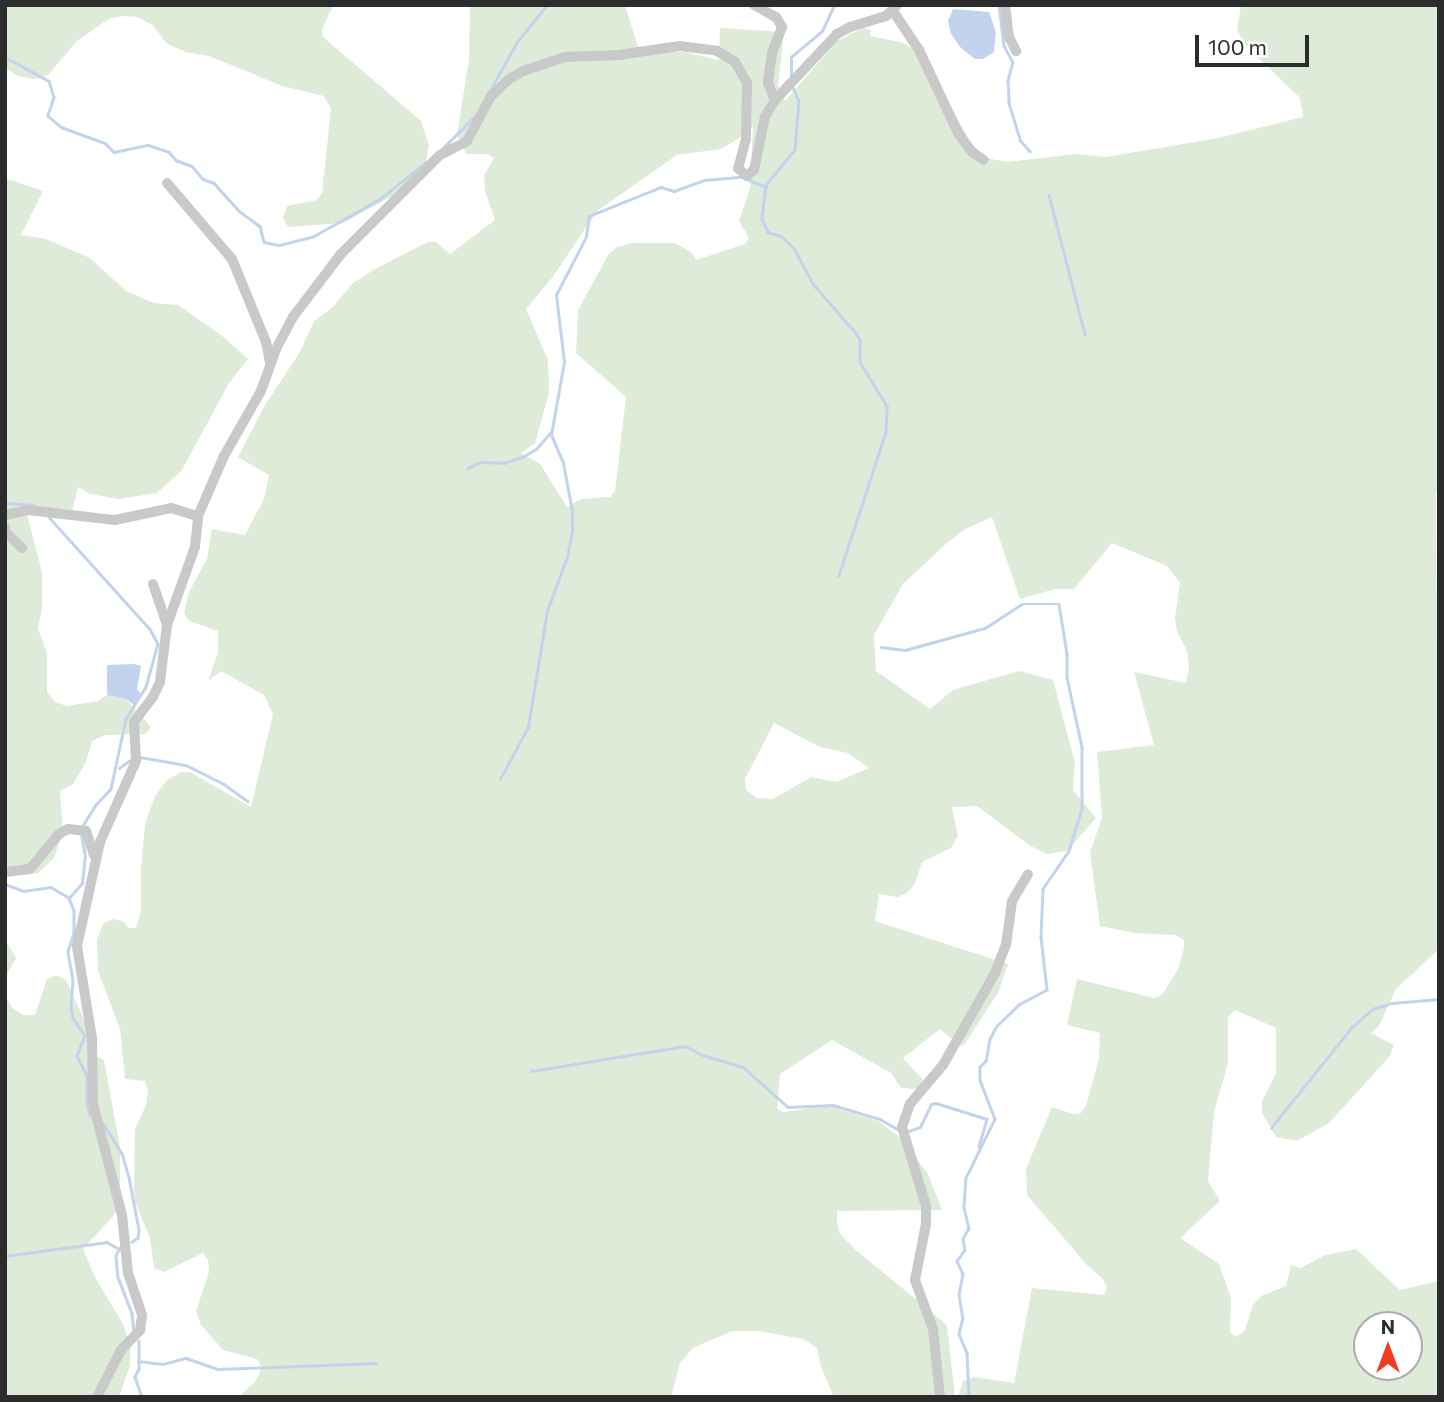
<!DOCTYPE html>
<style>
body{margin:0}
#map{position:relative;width:1444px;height:1402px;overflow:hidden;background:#fff;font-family:Commissioner,sans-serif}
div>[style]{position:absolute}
.green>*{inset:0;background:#deebd8}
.water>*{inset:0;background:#c2d3ed}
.stream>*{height:2.5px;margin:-1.25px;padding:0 1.25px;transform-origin:1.25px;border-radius:1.25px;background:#c2d3ed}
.minor>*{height:10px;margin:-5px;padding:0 5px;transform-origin:5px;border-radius:5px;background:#c9c9c9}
span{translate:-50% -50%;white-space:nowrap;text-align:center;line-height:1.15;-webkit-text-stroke:7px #fff;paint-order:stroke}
.frame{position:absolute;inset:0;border:7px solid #2c2c2c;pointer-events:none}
.north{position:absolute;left:1353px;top:1311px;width:70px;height:70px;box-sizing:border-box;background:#fff;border:2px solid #ababab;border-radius:50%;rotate:0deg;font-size:19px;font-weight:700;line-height:28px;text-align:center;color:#2c2c2c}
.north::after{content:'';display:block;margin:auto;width:24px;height:32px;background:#f03c21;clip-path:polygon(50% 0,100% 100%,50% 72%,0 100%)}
.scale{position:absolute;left:1195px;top:35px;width:114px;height:32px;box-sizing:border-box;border:4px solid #2c2c2c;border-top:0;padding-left:9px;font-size:21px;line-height:24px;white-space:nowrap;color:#2c2c2c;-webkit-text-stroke:5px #fff;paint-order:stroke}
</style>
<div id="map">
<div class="green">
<i style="clip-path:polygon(5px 5px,333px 5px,322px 30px,323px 37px,421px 121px,429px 145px,426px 162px,405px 189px,343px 223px,288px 227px,283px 218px,287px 206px,317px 200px,322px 193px,331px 109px,324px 96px,282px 86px,209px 56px,185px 52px,166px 43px,153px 25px,137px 17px,124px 16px,110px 18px,77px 41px,48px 75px,34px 79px,18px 76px,5px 68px)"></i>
<i style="clip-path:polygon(evenodd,470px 5px,625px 5px,639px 50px,684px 52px,719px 60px,720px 28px,784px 32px,778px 85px,785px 101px,837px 41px,863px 28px,871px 30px,870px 36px,904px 43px,923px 57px,971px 143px,986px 158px,1007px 162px,1075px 154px,1106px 157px,1218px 138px,1303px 117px,1300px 98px,1246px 46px,1237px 30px,1241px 5px,1439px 5px,1439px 489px,1436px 493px,1439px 949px,1396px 989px,1379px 1026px,1371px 1033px,1394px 1045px,1390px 1056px,1329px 1123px,1297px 1141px,1276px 1137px,1262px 1113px,1262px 1101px,1276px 1073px,1276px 1028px,1235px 1010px,1228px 1017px,1228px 1063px,1214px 1112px,1208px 1181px,1220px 1201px,1180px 1238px,1219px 1264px,1231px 1298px,1230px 1332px,1236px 1337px,1245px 1330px,1253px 1305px,1261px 1296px,1286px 1286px,1291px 1265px,1301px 1268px,1325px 1255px,1356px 1249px,1400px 1290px,1439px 1281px,1439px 1397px,958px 1397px,963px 1381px,974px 1377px,1014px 1383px,1032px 1288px,1104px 1295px,1107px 1287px,1101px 1277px,1087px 1265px,1027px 1195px,1026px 1169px,1052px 1107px,1073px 1114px,1081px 1113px,1086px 1106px,1099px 1058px,1100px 1033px,1067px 1025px,1077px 979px,1154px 998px,1162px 995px,1178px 969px,1184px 948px,1184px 940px,1175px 935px,1135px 933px,1100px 926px,1090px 852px,1102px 818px,1097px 752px,1154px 745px,1134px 672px,1186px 683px,1189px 667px,1187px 651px,1177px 631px,1175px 618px,1180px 583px,1167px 566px,1112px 543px,1074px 589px,1055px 589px,1020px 599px,992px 517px,965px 529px,947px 543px,903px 584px,874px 635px,876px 671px,930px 709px,953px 690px,1019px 671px,1053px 680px,1075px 763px,1073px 790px,1096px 818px,1067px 851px,1047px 854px,1029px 845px,977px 806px,952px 807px,958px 836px,951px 848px,922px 862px,915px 883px,906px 894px,897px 897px,879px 894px,875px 921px,1008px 964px,998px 993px,964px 1045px,960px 1046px,940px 1029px,903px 1058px,923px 1080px,917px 1089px,901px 1088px,891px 1073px,832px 1040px,780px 1074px,777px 1109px,783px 1112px,829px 1106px,878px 1121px,900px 1137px,928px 1174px,942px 1210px,837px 1211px,837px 1222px,840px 1234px,856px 1250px,947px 1325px,955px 1397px,834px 1397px,821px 1367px,817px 1348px,803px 1339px,758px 1331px,732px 1331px,693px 1348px,680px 1363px,671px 1397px,238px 1397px,255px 1382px,262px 1368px,257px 1359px,223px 1350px,201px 1325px,196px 1311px,209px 1272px,208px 1260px,203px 1253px,164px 1272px,154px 1268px,150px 1238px,135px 1202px,134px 1190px,135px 1129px,146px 1105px,148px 1092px,145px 1081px,125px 1079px,120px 1029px,98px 971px,97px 940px,103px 924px,112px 919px,123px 921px,129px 928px,136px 928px,141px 911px,141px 867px,145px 824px,155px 796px,167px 780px,181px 772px,190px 772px,251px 807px,273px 714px,264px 695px,221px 671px,208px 681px,218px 653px,218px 631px,189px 621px,184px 614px,189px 592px,207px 559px,212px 529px,245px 535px,264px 499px,269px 475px,238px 457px,265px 405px,300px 352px,314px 321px,333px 307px,353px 283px,375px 269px,428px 242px,436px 242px,450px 254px,495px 220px,485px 191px,484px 175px,494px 158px,488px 154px,466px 154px,457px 135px,469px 59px,470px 5px,753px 126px,750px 188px,739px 221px,749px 238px,745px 244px,696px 260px,692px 253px,675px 243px,632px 243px,617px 247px,608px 255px,578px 310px,576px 353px,626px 397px,615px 491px,610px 497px,581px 499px,567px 507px,540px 464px,521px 453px,535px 443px,549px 393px,548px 360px,526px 309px,552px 278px,597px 211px,677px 155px,721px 149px,746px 134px,753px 126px,470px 5px,774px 723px,820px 747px,848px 753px,869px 768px,836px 782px,811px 777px,773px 799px,757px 798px,746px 790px,745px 779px,774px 723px,470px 5px,1367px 1325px,1409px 1325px,1409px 1367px,1367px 1367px,1367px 1325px)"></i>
<i style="clip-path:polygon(5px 178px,43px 191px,21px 235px,46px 239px,90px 258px,126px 291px,154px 303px,178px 305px,221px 335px,248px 359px,229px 383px,182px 470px,157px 493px,119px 499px,90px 494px,78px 487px,72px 512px,27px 514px,42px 572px,42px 607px,38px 629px,47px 653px,47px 692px,55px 702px,67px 706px,98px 701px,107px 695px,126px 699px,151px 727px,146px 734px,105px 735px,92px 741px,86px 762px,73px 784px,60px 791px,63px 831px,54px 858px,37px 874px,5px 866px)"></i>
<i style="clip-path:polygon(5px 939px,16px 958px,5px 978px)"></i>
<i style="clip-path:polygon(56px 975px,66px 980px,82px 1015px,95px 1056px,104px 1060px,120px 1147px,120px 1202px,114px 1215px,83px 1249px,95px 1277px,123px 1324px,130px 1344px,130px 1365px,119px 1397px,5px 1397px,5px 995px,12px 1008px,23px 1015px,35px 1015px,47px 979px)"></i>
</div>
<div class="water">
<i style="clip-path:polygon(953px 9px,989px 12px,996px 32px,994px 52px,983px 59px,975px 59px,961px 48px,951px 34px,948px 21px)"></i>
<i style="clip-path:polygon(134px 664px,141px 666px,137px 689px,141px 694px,134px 705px,126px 699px,107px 695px,107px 665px)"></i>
</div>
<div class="stream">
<i style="left:999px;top:5px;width:41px;rotate:83deg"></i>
<i style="left:1004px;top:46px;width:18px;rotate:61deg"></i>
<i style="left:1013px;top:62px;width:20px;rotate:105deg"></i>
<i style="left:1008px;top:81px;width:22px;rotate:87deg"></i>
<i style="left:1009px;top:103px;width:39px;rotate:73deg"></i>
<i style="left:1020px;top:140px;width:15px;rotate:48deg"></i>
<i style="left:5px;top:57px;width:50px;rotate:28.6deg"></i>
<i style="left:49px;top:81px;width:17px;rotate:73deg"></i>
<i style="left:54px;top:97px;width:20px;rotate:108deg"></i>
<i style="left:48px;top:116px;width:17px;rotate:40deg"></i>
<i style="left:61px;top:127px;width:47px;rotate:20deg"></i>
<i style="left:105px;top:143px;width:13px;rotate:45deg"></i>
<i style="left:114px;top:152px;width:35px;rotate:-12deg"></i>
<i style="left:148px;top:145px;width:22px;rotate:18deg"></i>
<i style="left:169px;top:152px;width:11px;rotate:49deg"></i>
<i style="left:176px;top:160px;width:17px;rotate:21deg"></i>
<i style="left:192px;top:166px;width:17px;rotate:50deg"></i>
<i style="left:203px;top:179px;width:12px;rotate:20deg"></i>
<i style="left:214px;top:183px;width:38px;rotate:48deg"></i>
<i style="left:239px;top:211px;width:26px;rotate:36deg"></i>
<i style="left:260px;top:226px;width:16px;rotate:76deg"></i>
<i style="left:264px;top:242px;width:15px;rotate:11deg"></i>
<i style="left:279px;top:245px;width:34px;rotate:-14deg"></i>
<i style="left:312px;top:237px;width:78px;rotate:-29.2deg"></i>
<i style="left:380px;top:199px;width:59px;rotate:-38.8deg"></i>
<i style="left:791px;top:77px;width:20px;rotate:-90deg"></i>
<i style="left:791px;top:57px;width:40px;rotate:-40deg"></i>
<i style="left:822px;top:31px;width:29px;rotate:-65deg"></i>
<i style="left:793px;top:87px;width:15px;rotate:67deg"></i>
<i style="left:799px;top:101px;width:49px;rotate:94.7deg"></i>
<i style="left:795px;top:150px;width:45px;rotate:129.6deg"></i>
<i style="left:766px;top:185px;width:34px;rotate:97deg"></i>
<i style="left:762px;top:219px;width:14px;rotate:65deg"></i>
<i style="left:768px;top:232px;width:14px;rotate:17deg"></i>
<i style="left:781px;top:236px;width:18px;rotate:43deg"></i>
<i style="left:794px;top:248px;width:41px;rotate:62.2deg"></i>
<i style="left:813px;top:284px;width:65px;rotate:48.7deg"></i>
<i style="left:856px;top:333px;width:8px;rotate:60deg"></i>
<i style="left:860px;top:340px;width:22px;rotate:90deg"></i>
<i style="left:860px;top:362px;width:52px;rotate:58.5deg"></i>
<i style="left:887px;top:406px;width:26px;rotate:92deg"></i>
<i style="left:886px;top:432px;width:151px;rotate:108.1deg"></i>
<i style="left:490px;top:90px;width:55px;rotate:-60.6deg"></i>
<i style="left:517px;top:42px;width:48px;rotate:-51deg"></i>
<i style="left:442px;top:149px;width:45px;rotate:-45deg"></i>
<i style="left:747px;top:179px;width:21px;rotate:23deg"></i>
<i style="left:1049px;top:195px;width:144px;rotate:75.5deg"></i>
<i style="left:468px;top:468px;width:14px;rotate:-25deg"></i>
<i style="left:481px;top:462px;width:23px;rotate:2deg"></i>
<i style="left:504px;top:463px;width:21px;rotate:-19deg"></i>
<i style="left:524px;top:456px;width:14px;rotate:-30deg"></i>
<i style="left:536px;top:449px;width:23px;rotate:-49deg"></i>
<i style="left:5px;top:503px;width:28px;rotate:4deg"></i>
<i style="left:49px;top:517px;width:151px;rotate:48deg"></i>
<i style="left:150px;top:629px;width:17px;rotate:62deg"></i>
<i style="left:158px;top:644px;width:45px;rotate:105.6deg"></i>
<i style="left:146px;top:687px;width:38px;rotate:122deg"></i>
<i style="left:126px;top:719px;width:72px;rotate:102.1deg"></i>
<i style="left:111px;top:789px;width:22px;rotate:133deg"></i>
<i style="left:96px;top:805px;width:25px;rotate:122deg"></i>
<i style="left:881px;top:647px;width:24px;rotate:7deg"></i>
<i style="left:905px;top:650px;width:83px;rotate:-15.4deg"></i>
<i style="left:985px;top:628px;width:44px;rotate:-33deg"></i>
<i style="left:1022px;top:604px;width:37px"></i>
<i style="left:1059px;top:604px;width:51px;rotate:80.9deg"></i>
<i style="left:1067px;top:654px;width:23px;rotate:90deg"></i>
<i style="left:1067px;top:677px;width:72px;rotate:77.9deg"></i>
<i style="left:1082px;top:747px;width:62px;rotate:90deg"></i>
<i style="left:1082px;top:809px;width:44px;rotate:107.2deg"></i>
<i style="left:1069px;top:851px;width:46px;rotate:124.4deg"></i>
<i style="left:1043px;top:889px;width:48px;rotate:92.4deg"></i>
<i style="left:1041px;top:937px;width:53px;rotate:83.5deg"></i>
<i style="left:1047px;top:990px;width:32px;rotate:152deg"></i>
<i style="left:1019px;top:1005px;width:30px;rotate:136deg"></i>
<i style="left:997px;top:1026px;width:15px;rotate:118deg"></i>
<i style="left:990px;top:1039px;width:22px;rotate:100deg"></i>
<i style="left:986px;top:1061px;width:8px;rotate:135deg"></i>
<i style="left:980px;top:1067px;width:13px;rotate:90deg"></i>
<i style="left:980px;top:1080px;width:42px;rotate:69deg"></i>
<i style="left:995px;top:1119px;width:66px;rotate:116.2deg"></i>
<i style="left:966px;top:1178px;width:29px;rotate:94deg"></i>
<i style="left:964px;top:1207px;width:22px;rotate:77deg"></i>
<i style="left:969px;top:1228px;width:13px;rotate:119deg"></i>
<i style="left:963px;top:1239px;width:11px;rotate:80deg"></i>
<i style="left:965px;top:1250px;width:14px;rotate:126deg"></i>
<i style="left:957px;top:1261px;width:14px;rotate:65deg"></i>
<i style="left:963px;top:1274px;width:20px;rotate:101deg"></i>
<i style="left:959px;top:1294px;width:24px;rotate:81deg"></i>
<i style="left:963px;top:1318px;width:16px;rotate:104deg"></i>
<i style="left:959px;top:1334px;width:21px;rotate:67deg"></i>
<i style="left:967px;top:1353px;width:44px;rotate:87.4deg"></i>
<i style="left:140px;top:757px;width:47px;rotate:9.9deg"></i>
<i style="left:186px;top:765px;width:42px;rotate:26.6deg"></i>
<i style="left:224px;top:784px;width:29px;rotate:36deg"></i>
<i style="left:119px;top:768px;width:16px;rotate:-35deg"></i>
<i style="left:500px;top:779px;width:59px;rotate:-61.7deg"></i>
<i style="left:528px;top:727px;width:118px;rotate:-80.7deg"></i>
<i style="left:547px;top:611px;width:58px;rotate:-69.7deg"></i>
<i style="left:567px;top:557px;width:26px;rotate:-79deg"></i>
<i style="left:572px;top:531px;width:20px;rotate:-90deg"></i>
<i style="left:572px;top:511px;width:49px;rotate:-100.6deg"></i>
<i style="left:563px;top:463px;width:30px;rotate:-113deg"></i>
<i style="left:551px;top:435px;width:74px;rotate:-79.9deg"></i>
<i style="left:564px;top:362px;width:67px;rotate:-96.8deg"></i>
<i style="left:556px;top:295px;width:65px;rotate:-62.7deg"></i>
<i style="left:586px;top:237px;width:21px;rotate:-82deg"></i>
<i style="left:589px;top:216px;width:78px;rotate:-21.9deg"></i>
<i style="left:661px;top:187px;width:14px;rotate:17deg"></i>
<i style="left:674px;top:191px;width:32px;rotate:-20deg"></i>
<i style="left:704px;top:180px;width:37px;rotate:-5deg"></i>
<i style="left:5px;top:884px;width:19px;rotate:21deg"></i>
<i style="left:23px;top:891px;width:28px;rotate:-8deg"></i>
<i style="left:51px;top:887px;width:21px;rotate:31deg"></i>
<i style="left:69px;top:898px;width:14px;rotate:69deg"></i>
<i style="left:74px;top:911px;width:22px;rotate:90deg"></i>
<i style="left:74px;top:933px;width:20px;rotate:108deg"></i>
<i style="left:68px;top:952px;width:28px;rotate:80deg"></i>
<i style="left:73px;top:980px;width:29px;rotate:94deg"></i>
<i style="left:71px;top:1009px;width:9px;rotate:77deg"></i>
<i style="left:73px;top:1018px;width:22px;rotate:56deg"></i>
<i style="left:85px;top:1036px;width:22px;rotate:112deg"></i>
<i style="left:77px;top:1056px;width:22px;rotate:63deg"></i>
<i style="left:87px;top:1076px;width:26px;rotate:90deg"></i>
<i style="left:87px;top:1102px;width:13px;rotate:77deg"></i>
<i style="left:69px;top:898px;width:20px;rotate:-49deg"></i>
<i style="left:82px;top:883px;width:27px;rotate:-84deg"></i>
<i style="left:85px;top:856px;width:20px;rotate:-101deg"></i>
<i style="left:531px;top:1071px;width:156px;rotate:-9.2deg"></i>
<i style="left:685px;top:1046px;width:20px;rotate:27deg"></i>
<i style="left:703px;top:1055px;width:42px;rotate:16.7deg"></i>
<i style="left:743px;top:1067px;width:60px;rotate:41.6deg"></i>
<i style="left:788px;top:1107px;width:45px;rotate:-2.5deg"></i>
<i style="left:833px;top:1105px;width:49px;rotate:16.6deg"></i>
<i style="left:880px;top:1119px;width:22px;rotate:30deg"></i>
<i style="left:103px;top:1123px;width:36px;rotate:58deg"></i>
<i style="left:122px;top:1153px;width:25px;rotate:74deg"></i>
<i style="left:129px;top:1177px;width:54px;rotate:79.3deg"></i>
<i style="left:139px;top:1230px;width:8px;rotate:97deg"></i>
<i style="left:138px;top:1238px;width:7px;rotate:146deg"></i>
<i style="left:1271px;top:1128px;width:129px;rotate:-51.3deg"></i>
<i style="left:1352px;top:1027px;width:28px;rotate:-41deg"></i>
<i style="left:1373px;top:1009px;width:20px;rotate:-18deg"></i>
<i style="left:1392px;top:1003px;width:47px;rotate:-4.9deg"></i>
<i style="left:906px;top:1132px;width:15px;rotate:-20deg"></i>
<i style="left:920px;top:1127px;width:25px;rotate:-64deg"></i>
<i style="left:931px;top:1104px;width:5px;rotate:-11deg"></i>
<i style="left:936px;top:1103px;width:53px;rotate:17.4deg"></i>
<i style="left:987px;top:1119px;width:29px;rotate:106deg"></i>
<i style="left:120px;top:1248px;width:9px;rotate:117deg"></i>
<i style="left:116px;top:1256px;width:21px;rotate:85deg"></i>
<i style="left:118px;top:1277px;width:40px;rotate:69deg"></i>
<i style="left:132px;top:1314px;width:18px;rotate:84deg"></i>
<i style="left:5px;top:1256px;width:103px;rotate:-7.8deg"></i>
<i style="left:107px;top:1242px;width:14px;rotate:30deg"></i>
<i style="left:139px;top:1341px;width:28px;rotate:90deg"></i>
<i style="left:139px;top:1369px;width:9px;rotate:117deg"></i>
<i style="left:135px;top:1377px;width:21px;rotate:71deg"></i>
<i style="left:138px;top:1361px;width:25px;rotate:7deg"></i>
<i style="left:163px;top:1364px;width:24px;rotate:-15deg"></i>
<i style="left:186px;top:1358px;width:34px;rotate:19deg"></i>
<i style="left:218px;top:1369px;width:158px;rotate:-2.2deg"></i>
</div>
<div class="minor">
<i style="left:754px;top:5px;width:25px;rotate:29deg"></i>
<i style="left:776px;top:17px;width:12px;rotate:59deg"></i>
<i style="left:782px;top:27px;width:28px;rotate:111deg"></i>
<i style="left:772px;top:53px;width:30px;rotate:98deg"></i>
<i style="left:768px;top:83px;width:18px;rotate:68deg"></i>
<i style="left:1005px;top:5px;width:32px;rotate:83deg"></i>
<i style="left:1009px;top:37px;width:16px;rotate:63deg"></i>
<i style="left:893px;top:11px;width:47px;rotate:56.3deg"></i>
<i style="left:919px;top:50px;width:92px;rotate:64.8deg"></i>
<i style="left:958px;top:133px;width:24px;rotate:54deg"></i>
<i style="left:972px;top:152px;width:14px;rotate:34deg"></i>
<i style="left:167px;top:183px;width:100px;rotate:49.5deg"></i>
<i style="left:232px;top:259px;width:90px;rotate:67.7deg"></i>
<i style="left:266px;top:342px;width:21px;rotate:79deg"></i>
<i style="left:5px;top:515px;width:24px;rotate:-12deg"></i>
<i style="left:28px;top:510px;width:88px;rotate:6.6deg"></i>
<i style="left:115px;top:520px;width:57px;rotate:-12.1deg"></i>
<i style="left:171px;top:508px;width:28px;rotate:17deg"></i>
<i style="left:5px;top:527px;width:6px;rotate:81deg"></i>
<i style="left:6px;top:533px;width:22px;rotate:43deg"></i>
<i style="left:153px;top:584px;width:43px;rotate:71.1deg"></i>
<i style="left:5px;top:872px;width:25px;rotate:-7deg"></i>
<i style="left:30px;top:869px;width:45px;rotate:-50.4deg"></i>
<i style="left:59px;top:834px;width:10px;rotate:-29deg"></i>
<i style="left:68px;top:829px;width:18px;rotate:6deg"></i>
<i style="left:86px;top:831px;width:25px;rotate:72deg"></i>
<i style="left:97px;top:1397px;width:53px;rotate:-62.9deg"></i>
<i style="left:121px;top:1350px;width:28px;rotate:-46deg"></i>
<i style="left:140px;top:1330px;width:15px;rotate:-82deg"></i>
<i style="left:142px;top:1315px;width:44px;rotate:-108.4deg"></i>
<i style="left:128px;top:1273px;width:58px;rotate:-95.9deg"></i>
<i style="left:122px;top:1215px;width:115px;rotate:-104.6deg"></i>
<i style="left:93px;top:1104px;width:66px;rotate:-90.9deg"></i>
<i style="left:92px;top:1038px;width:93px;rotate:-99.3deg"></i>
<i style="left:77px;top:946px;width:107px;rotate:-77.5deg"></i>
<i style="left:100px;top:842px;width:89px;rotate:-66deg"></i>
<i style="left:136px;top:761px;width:39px;rotate:-93deg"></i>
<i style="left:134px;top:722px;width:31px;rotate:-53deg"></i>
<i style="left:153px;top:697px;width:17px;rotate:-65deg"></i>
<i style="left:160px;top:682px;width:57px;rotate:-83deg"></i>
<i style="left:167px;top:625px;width:83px;rotate:-70.3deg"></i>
<i style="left:195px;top:547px;width:31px;rotate:-84deg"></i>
<i style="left:198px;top:516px;width:65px;rotate:-66.6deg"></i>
<i style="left:224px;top:456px;width:75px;rotate:-60.4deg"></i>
<i style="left:261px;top:391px;width:45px;rotate:-70.3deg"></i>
<i style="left:276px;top:349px;width:36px;rotate:-62deg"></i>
<i style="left:293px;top:317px;width:78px;rotate:-52.8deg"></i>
<i style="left:340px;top:255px;width:141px;rotate:-45deg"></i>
<i style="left:440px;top:155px;width:30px;rotate:-27deg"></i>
<i style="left:467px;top:141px;width:51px;rotate:-61.9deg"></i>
<i style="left:491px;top:96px;width:23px;rotate:-43deg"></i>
<i style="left:508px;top:80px;width:17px;rotate:-31deg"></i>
<i style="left:523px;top:71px;width:44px;rotate:-18.4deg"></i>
<i style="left:565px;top:57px;width:54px;rotate:-2.1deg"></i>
<i style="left:619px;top:55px;width:61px;rotate:-8.5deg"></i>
<i style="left:679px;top:46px;width:38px;rotate:7deg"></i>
<i style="left:717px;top:51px;width:21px;rotate:31deg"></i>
<i style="left:735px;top:62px;width:24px;rotate:60deg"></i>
<i style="left:747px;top:83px;width:56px;rotate:91deg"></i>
<i style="left:746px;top:139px;width:30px;rotate:105deg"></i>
<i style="left:738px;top:168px;width:12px;rotate:42deg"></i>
<i style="left:747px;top:176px;width:9px;rotate:-41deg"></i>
<i style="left:754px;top:170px;width:54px;rotate:-78.3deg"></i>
<i style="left:765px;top:117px;width:20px;rotate:-60deg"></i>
<i style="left:775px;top:100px;width:91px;rotate:-46.8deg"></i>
<i style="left:837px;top:34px;width:15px;rotate:-28deg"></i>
<i style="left:850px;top:27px;width:38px;rotate:-17deg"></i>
<i style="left:886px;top:16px;width:16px;rotate:-45deg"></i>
<i style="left:940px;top:1397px;width:68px;rotate:-95.9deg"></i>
<i style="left:933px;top:1329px;width:52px;rotate:-110.2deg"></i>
<i style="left:915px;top:1280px;width:57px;rotate:-78.9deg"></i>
<i style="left:926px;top:1224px;width:18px;rotate:-90deg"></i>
<i style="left:926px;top:1206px;width:83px;rotate:-106.9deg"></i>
<i style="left:902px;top:1127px;width:24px;rotate:-71deg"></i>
<i style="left:910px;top:1104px;width:51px;rotate:-49.8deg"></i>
<i style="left:943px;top:1065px;width:106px;rotate:-60.5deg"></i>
<i style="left:995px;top:973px;width:30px;rotate:-69deg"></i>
<i style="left:1006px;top:945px;width:44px;rotate:-82.2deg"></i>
<i style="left:1012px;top:901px;width:31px;rotate:-59deg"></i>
</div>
<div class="frame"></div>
<div class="north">N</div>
<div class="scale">100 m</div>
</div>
